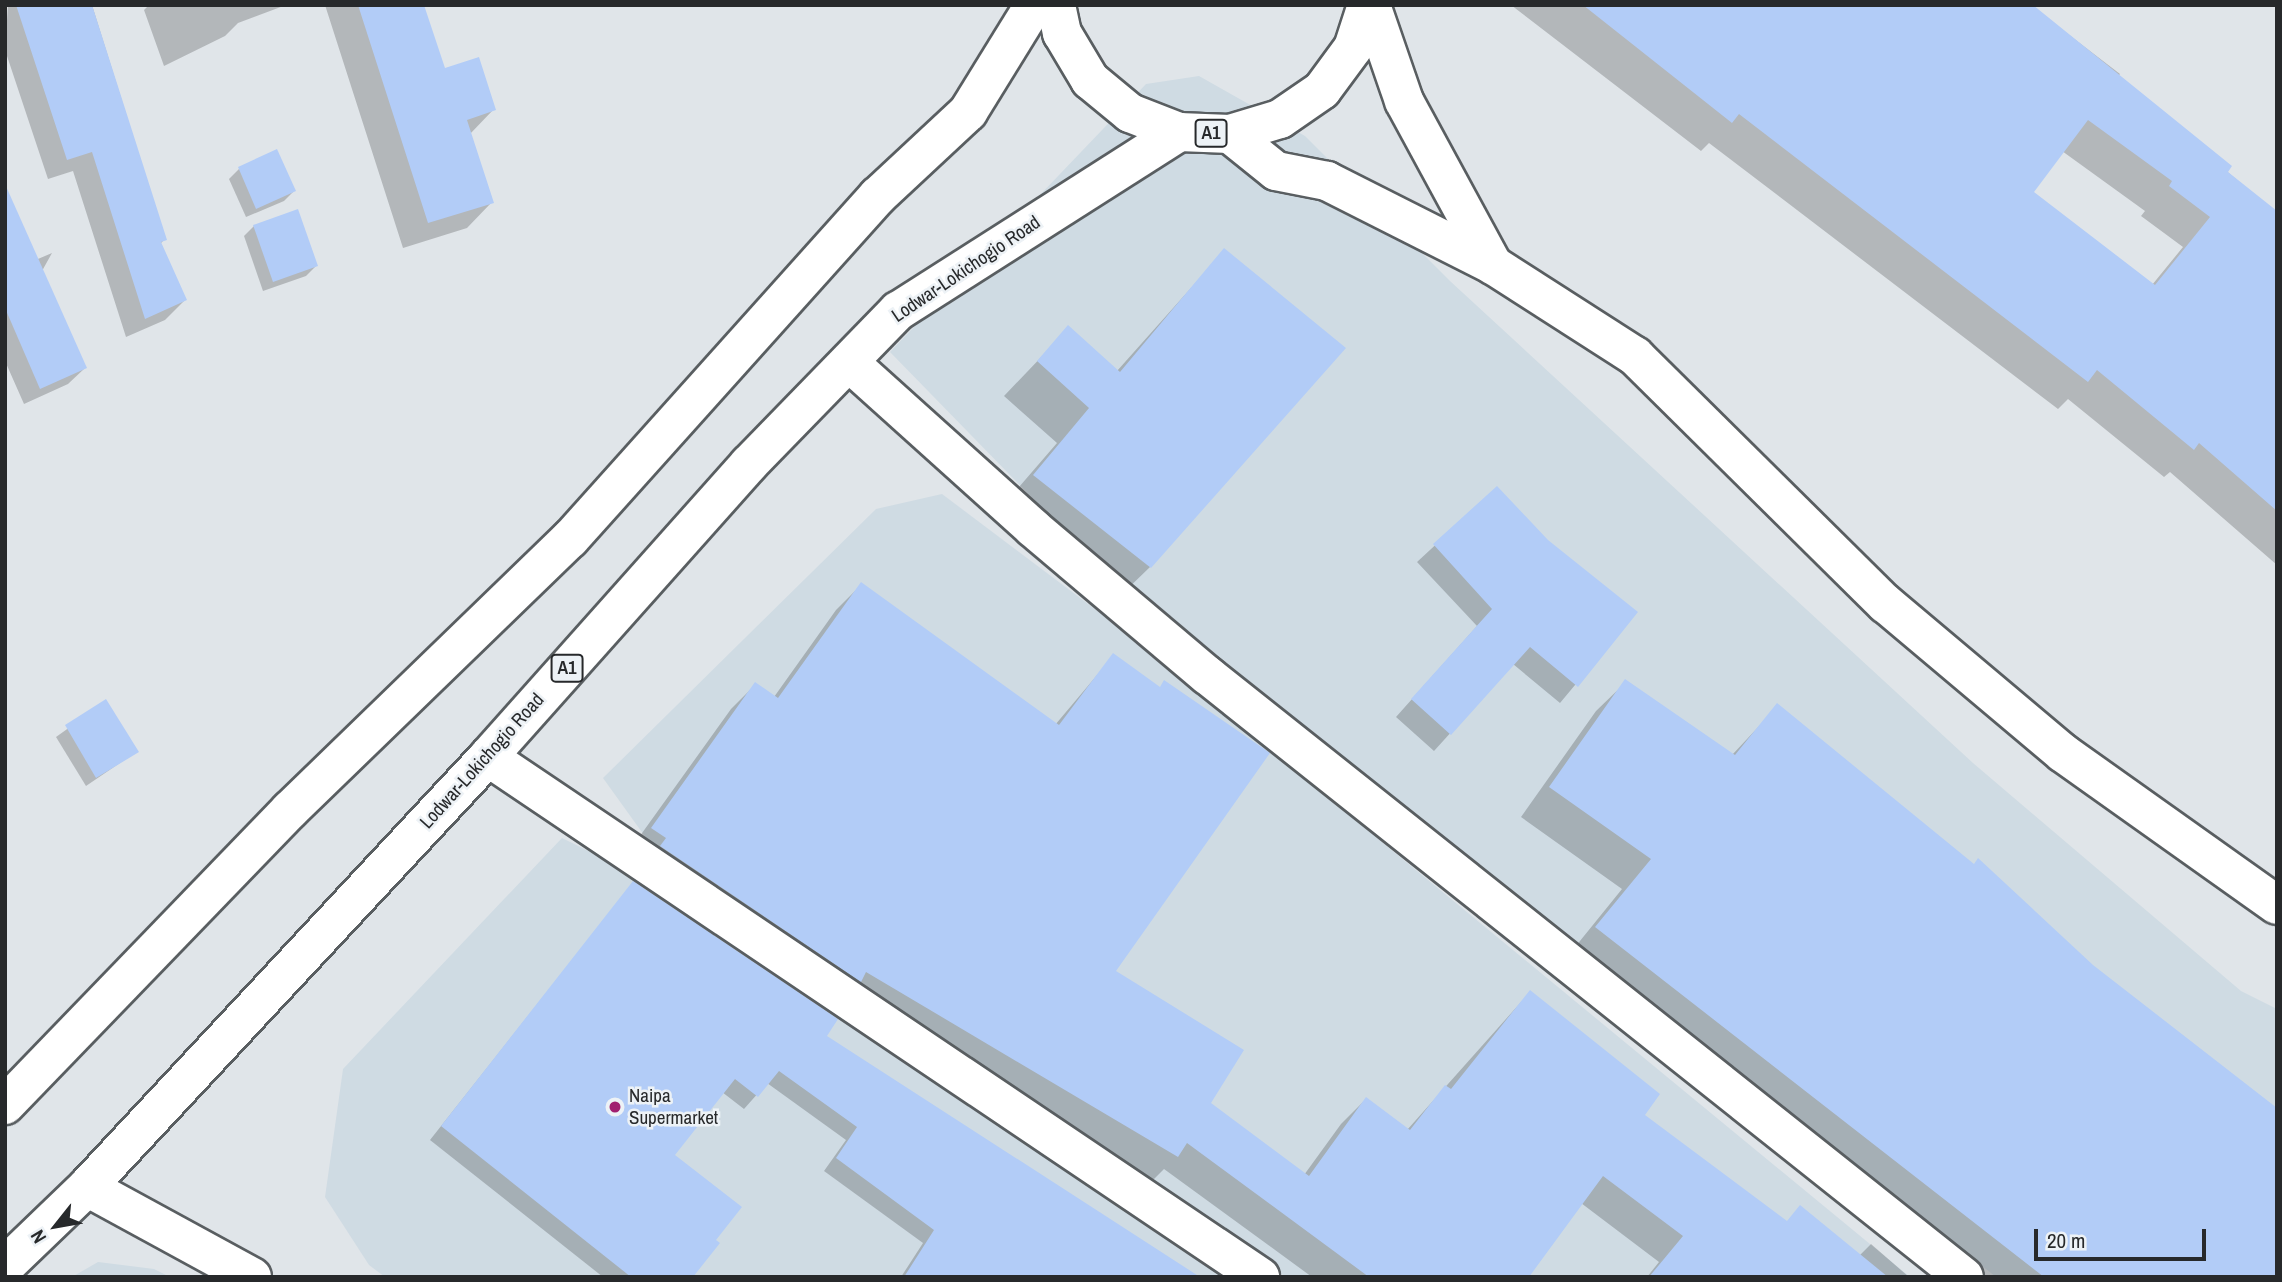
<!DOCTYPE html>
<style>
body{margin:0}
#map{position:relative;width:2282px;height:1282px;overflow:hidden;background:#e0e5e9;font-family:"Archivo Narrow",sans-serif}
div>[style]{position:absolute}
.built>*{inset:0;background:#cfdbe3}
.shadow>*{inset:0;background:#0003}
.building>*{inset:0;background:#b2ccf7}
.roads{filter:drop-shadow(2px 0 #595e61) drop-shadow(-2px 0 #595e61) drop-shadow(0 2px #595e61) drop-shadow(0 -2px #595e61)}
.minor>*{height:38px;margin:-19px;padding:0 19px;transform-origin:19px;border-radius:19px;background:#fff}
.secondary>*{height:38px;margin:-19px;padding:0 19px;transform-origin:19px;border-radius:19px;background:#fff}
.trunk>*{height:38px;margin:-19px;padding:0 19px;transform-origin:19px;border-radius:19px;background:#fff}
.dots>*{width:19px;height:19px;translate:-50% -50%;box-sizing:border-box;border:4px solid #edf2f6;border-radius:50%}
span{translate:-50% -50%;white-space:nowrap;text-align:center;line-height:1.15;-webkit-text-stroke:5px #edf2f6;paint-order:stroke}
.shield-label span{padding:2px 5px;background:#edf2f6;border:2px solid;border-radius:5px;-webkit-text-stroke-width:0}
.shield-label{font-size:18px;color:#27292b;font-weight:700}
.street-label{font-size:19px;color:#27292b}
.poi-label{font-size:19px;color:#27292b}
.left{translate:0 -50%;text-align:left}
.frame{position:absolute;inset:0;border:7px solid #27292b;pointer-events:none}
.north{position:absolute;left:21px;top:1191px;width:70px;height:70px;-webkit-text-stroke:5px #edf2f6;paint-order:stroke;rotate:239deg;font-size:19px;font-weight:700;line-height:28px;text-align:center;color:#27292b}
.north::after{content:'';display:block;margin:auto;width:24px;height:32px;background:#27292b;clip-path:polygon(50% 0,100% 100%,50% 72%,0 100%)}
.scale{position:absolute;left:2034px;top:1229px;width:172px;height:32px;box-sizing:border-box;border:4px solid #27292b;border-top:0;padding-left:9px;font-size:21px;line-height:24px;white-space:nowrap;color:#27292b;-webkit-text-stroke:5px #edf2f6;paint-order:stroke}
</style>
<div id="map">
<div class="built">
<i style="clip-path:polygon(1199px 76px,1305px 136px,1450px 281px,1973px 763px,2241px 991px,2277px 1009px,2277px 1277px,1996px 1277px,1229px 666px,1049px 515px,890px 352px,1146px 84px)"></i>
<i style="clip-path:polygon(942px 494px,1144px 646px,1910px 1277px,1286px 1277px,654px 849px,603px 778px,876px 509px)"></i>
<i style="clip-path:polygon(562px 838px,633px 873px,1229px 1277px,385px 1277px,369px 1265px,325px 1197px,343px 1069px)"></i>
<i style="clip-path:polygon(98px 1262px,154px 1269px,170px 1277px,72px 1277px)"></i>
</div>
<div class="shadow">
<i style="clip-path:polygon(8px 5px,92px 5px,165px 239px,160px 244px,185px 300px,165px 320px,126px 337px,73px 171px,48px 179px,5px 50px)"></i>
<i style="clip-path:polygon(149px 5px,286px 5px,238px 23px,225px 36px,164px 66px,144px 10px)"></i>
<i style="clip-path:polygon(325px 5px,422px 5px,444px 71px,494px 109px,470px 134px,492px 202px,467px 228px,403px 248px)"></i>
<i style="clip-path:polygon(evenodd,1511px 5px,2030px 5px,2120px 74px,2117px 78px,2277px 214px,2277px 565px,2170px 472px,2164px 477px,2068px 399px,2058px 409px,1709px 143px,1701px 151px,1511px 5px,2062px 151px,2145px 211px,2141px 216px,2183px 247px,2152px 285px,2031px 192px,2062px 151px)"></i>
<i style="clip-path:polygon(239px 169px,294px 191px,284px 201px,246px 217px,229px 179px)"></i>
<i style="clip-path:polygon(254px 226px,316px 266px,306px 276px,263px 291px,244px 236px)"></i>
<i style="clip-path:polygon(1224px 251px,1150px 567px,1116px 600px,1000px 509px,1057px 443px,1004px 396px,1069px 328px,1117px 371px)"></i>
<i style="clip-path:polygon(52px 253px,42px 271px,85px 368px,68px 384px,24px 404px,5px 361px,5px 273px)"></i>
<i style="clip-path:polygon(1497px 488px,1547px 541px,1636px 612px,1560px 703px,1513px 664px,1434px 751px,1396px 717px,1477px 626px,1417px 562px)"></i>
<i style="clip-path:polygon(861px 585px,1055px 725px,1114px 655px,1113px 972px,1209px 1104px,1304px 1175px,1341px 1124px,1366px 1099px,1407px 1130px,1530px 992px,1642px 1116px,1786px 1222px,1859px 1256px,1871px 1244px,1909px 1277px,1647px 1277px,1659px 1262px,1581px 1203px,1526px 1277px,1312px 1277px,1164px 1169px,1151px 1182px,627px 854px,731px 709px,756px 684px,774px 697px,836px 610px)"></i>
<i style="clip-path:polygon(1626px 682px,1732px 755px,1778px 706px,2092px 966px,2277px 1277px,1978px 1277px,1567px 957px,1622px 889px,1521px 817px,1596px 711px)"></i>
<i style="clip-path:polygon(105px 702px,136px 752px,86px 786px,56px 737px)"></i>
<i style="clip-path:polygon(633px 883px,825px 1036px,1139px 1277px,901px 1277px,923px 1243px,824px 1171px,846px 1140px,767px 1083px,744px 1109px,722px 1092px,673px 1155px,689px 1277px,603px 1277px,430px 1140px)"></i>
</div>
<div class="building">
<i style="clip-path:polygon(16px 5px,92px 5px,167px 240px,161px 242px,187px 300px,145px 319px,92px 152px,67px 160px)"></i>
<i style="clip-path:polygon(358px 5px,424px 5px,445px 68px,479px 57px,496px 110px,467px 120px,494px 203px,428px 223px)"></i>
<i style="clip-path:polygon(evenodd,1583px 5px,2033px 5px,2232px 166px,2228px 172px,2277px 211px,2277px 511px,2199px 443px,2194px 450px,2097px 370px,2088px 382px,1739px 114px,1732px 123px,1583px 5px,2088px 120px,2172px 181px,2169px 186px,2210px 217px,2155px 285px,2034px 192px,2088px 120px)"></i>
<i style="clip-path:polygon(277px 149px,296px 191px,256px 209px,238px 167px)"></i>
<i style="clip-path:polygon(5px 184px,87px 368px,40px 389px,5px 308px)"></i>
<i style="clip-path:polygon(298px 209px,318px 266px,273px 282px,253px 225px)"></i>
<i style="clip-path:polygon(1224px 248px,1346px 348px,1151px 568px,1033px 475px,1089px 408px,1037px 361px,1068px 325px,1120px 372px)"></i>
<i style="clip-path:polygon(1497px 486px,1548px 540px,1638px 612px,1578px 687px,1530px 647px,1451px 735px,1411px 699px,1492px 609px,1433px 544px)"></i>
<i style="clip-path:polygon(861px 582px,1059px 725px,1113px 653px,1160px 687px,1164px 680px,1270px 753px,1116px 971px,1244px 1050px,1211px 1103px,1309px 1176px,1366px 1097px,1410px 1130px,1445px 1085px,1451px 1089px,1530px 990px,1660px 1094px,1645px 1115px,1787px 1221px,1800px 1205px,1888px 1277px,1649px 1277px,1683px 1236px,1603px 1176px,1529px 1277px,1369px 1277px,1187px 1143px,1178px 1157px,866px 972px,861px 982px,660px 846px,666px 838px,651px 828px,755px 682px,778px 698px)"></i>
<i style="clip-path:polygon(1625px 679px,1735px 755px,1777px 703px,1974px 864px,1978px 858px,2093px 965px,2277px 1108px,2277px 1277px,2044px 1277px,1595px 927px,1651px 859px,1549px 787px)"></i>
<i style="clip-path:polygon(106px 699px,139px 752px,96px 778px,65px 725px)"></i>
<i style="clip-path:polygon(633px 881px,838px 1019px,827px 1036px,1200px 1277px,904px 1277px,934px 1230px,836px 1158px,857px 1127px,779px 1071px,758px 1097px,735px 1079px,675px 1155px,742px 1207px,716px 1240px,720px 1243px,693px 1277px,631px 1277px,441px 1126px)"></i>
</div>
<div class="roads">
<div class="minor">
<i style="left:850px;top:363px;width:246px;rotate:42deg"></i>
<i style="left:1033px;top:528px;width:228px;rotate:40.2deg"></i>
<i style="left:1207px;top:675px;width:967px;rotate:38.49deg"></i>
<i style="left:488px;top:757px;width:931px;rotate:33.96deg"></i>
<i style="left:87px;top:1187px;width:188px;rotate:28.6deg"></i>
</div>
<div class="secondary">
<i style="left:1371px;top:5px;width:102px;rotate:71deg"></i>
<i style="left:1404px;top:101px;width:187px;rotate:61.5deg"></i>
<i style="left:1230px;top:134px;width:59px;rotate:38.8deg"></i>
<i style="left:1276px;top:171px;width:52px;rotate:11.1deg"></i>
<i style="left:1327px;top:181px;width:186px;rotate:26.8deg"></i>
<i style="left:1493px;top:265px;width:169px;rotate:32.7deg"></i>
<i style="left:1635px;top:356px;width:353px;rotate:44.7deg"></i>
<i style="left:1886px;top:604px;width:231px;rotate:40.1deg"></i>
<i style="left:2063px;top:753px;width:262px;rotate:35.4deg"></i>
</div>
<div class="trunk">
<i style="left:1056px;top:5px;width:29px;rotate:78deg"></i>
<i style="left:1062px;top:33px;width:55px;rotate:59.2deg"></i>
<i style="left:1090px;top:80px;width:52px;rotate:39.5deg"></i>
<i style="left:1130px;top:113px;width:53px;rotate:21.2deg"></i>
<i style="left:1179px;top:132px;width:51px;rotate:2.2deg"></i>
<i style="left:1230px;top:134px;width:52px;rotate:-16.7deg"></i>
<i style="left:1280px;top:119px;width:51px;rotate:-34.6deg"></i>
<i style="left:1322px;top:90px;width:52px;rotate:-53.6deg"></i>
<i style="left:1353px;top:48px;width:45px;rotate:-72deg"></i>
<i style="left:5px;top:1105px;width:410px;rotate:-46deg"></i>
<i style="left:290px;top:810px;width:390px;rotate:-44.1deg"></i>
<i style="left:570px;top:539px;width:461px;rotate:-48.1deg"></i>
<i style="left:878px;top:196px;width:123px;rotate:-43deg"></i>
<i style="left:968px;top:112px;width:126px;rotate:-58.3deg"></i>
<i style="left:5px;top:1266px;width:114px;rotate:-43.9deg"></i>
<i style="left:87px;top:1187px;width:588px;rotate:-47deg"></i>
<i style="left:488px;top:757px;width:392px;rotate:-48.3deg"></i>
<i style="left:749px;top:464px;width:214px;rotate:-45.8deg"></i>
<i style="left:898px;top:311px;width:333px;rotate:-32.5deg"></i>
</div>
</div>
<div class="dots">
<i style="left:615px;top:1107px;background:#a11f70"></i>
</div>
<div class="shield-label">
<span style="left:1211px;top:133px">A1</span>
<span style="left:567px;top:668px">A1</span>
</div>
<div class="street-label">
<span style="left:966px;top:269px;rotate:-34deg">Lodwar-Lokichogio Road</span>
<span style="left:482px;top:761px;rotate:-48deg">Lodwar-Lokichogio Road</span>
</div>
<div class="poi-label">
<span class="left" style="left:629px;top:1107px">Naipa<br>Supermarket</span>
</div>
<div class="frame"></div>
<div class="north">N</div>
<div class="scale">20 m</div>
</div>
